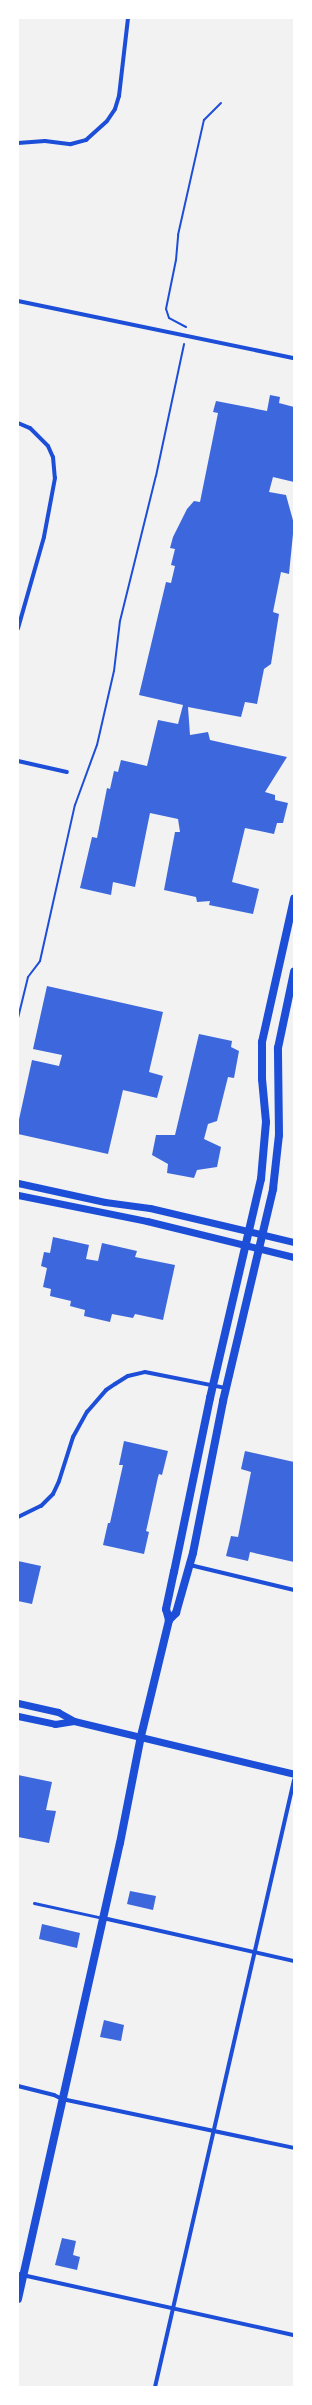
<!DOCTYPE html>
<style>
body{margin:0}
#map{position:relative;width:312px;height:2405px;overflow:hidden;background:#f2f2f2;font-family:Lato,sans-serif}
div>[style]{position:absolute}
.building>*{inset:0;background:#3d67dc}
.path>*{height:2px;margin:-1px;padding:0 1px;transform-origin:1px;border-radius:1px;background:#1d4ed8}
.service>*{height:3px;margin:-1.5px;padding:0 1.5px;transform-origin:1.5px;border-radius:1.5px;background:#1d4ed8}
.minor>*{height:4px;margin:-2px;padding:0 2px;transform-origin:2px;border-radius:2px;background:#1d4ed8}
.tertiary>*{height:7px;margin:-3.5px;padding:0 3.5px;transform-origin:3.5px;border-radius:3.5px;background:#1d4ed8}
.secondary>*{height:8px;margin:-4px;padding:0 4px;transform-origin:4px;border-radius:4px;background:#1d4ed8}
span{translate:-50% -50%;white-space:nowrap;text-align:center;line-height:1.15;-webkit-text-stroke:3px #fff;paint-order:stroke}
.frame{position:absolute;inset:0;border:19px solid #fff;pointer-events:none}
</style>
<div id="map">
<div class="building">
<i style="clip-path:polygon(270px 395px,280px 397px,279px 403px,294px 407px,294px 482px,273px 477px,269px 492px,286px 495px,294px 524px,289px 574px,281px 572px,273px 612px,279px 614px,271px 664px,264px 669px,257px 704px,245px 702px,241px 717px,188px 707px,190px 735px,208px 732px,210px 740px,287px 757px,265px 792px,275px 795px,275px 800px,288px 803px,283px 823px,277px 823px,274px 834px,245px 828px,232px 882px,259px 889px,253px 914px,209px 905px,210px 901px,197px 902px,196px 897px,164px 890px,175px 832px,180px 832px,178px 819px,150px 813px,135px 887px,113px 882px,111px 895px,80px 888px,92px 837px,97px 838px,107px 788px,110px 789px,114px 771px,118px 772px,121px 760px,147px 766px,158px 720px,178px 724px,183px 705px,139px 695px,166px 582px,171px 583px,175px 566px,171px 565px,175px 549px,170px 548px,173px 537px,187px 509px,194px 501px,200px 502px,218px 413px,213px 412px,216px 401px,267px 411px)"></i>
<i style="clip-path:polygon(47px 986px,163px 1012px,149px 1072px,163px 1076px,157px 1098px,123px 1090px,108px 1154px,18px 1134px,18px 1124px,32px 1060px,59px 1066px,62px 1055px,33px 1049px)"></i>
<i style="clip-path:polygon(199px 1034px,232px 1041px,231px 1047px,239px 1051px,234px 1078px,228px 1077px,217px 1121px,208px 1124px,204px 1139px,221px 1147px,217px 1167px,197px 1170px,194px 1178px,167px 1173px,168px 1164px,152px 1155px,156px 1135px,175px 1135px)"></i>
<i style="clip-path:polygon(53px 1237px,89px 1245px,86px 1259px,98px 1261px,102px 1243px,137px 1251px,135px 1257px,175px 1265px,163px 1320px,135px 1314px,133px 1318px,112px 1314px,110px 1322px,84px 1316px,85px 1310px,70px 1306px,71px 1301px,50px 1296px,51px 1289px,43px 1287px,47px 1268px,41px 1266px,44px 1252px,50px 1253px)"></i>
<i style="clip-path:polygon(124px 1441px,168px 1451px,162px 1475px,159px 1474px,158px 1477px,147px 1527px,146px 1531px,149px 1532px,144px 1554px,103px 1545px,108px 1523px,110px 1523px,123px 1465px,119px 1465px)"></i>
<i style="clip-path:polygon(245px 1451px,294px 1462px,294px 1562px,250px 1552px,248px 1561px,226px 1556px,231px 1536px,238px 1537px,251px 1472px,241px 1469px)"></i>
<i style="clip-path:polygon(18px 1561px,41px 1566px,32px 1604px,18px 1601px)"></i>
<i style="clip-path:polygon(18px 1775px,52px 1782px,46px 1810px,56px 1811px,49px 1843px,18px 1837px)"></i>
<i style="clip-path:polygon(130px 1891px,156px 1896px,153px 1910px,127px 1904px)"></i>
<i style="clip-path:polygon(42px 1924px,80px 1933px,77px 1948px,39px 1939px)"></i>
<i style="clip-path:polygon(104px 2020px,124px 2025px,121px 2041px,100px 2037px)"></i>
<i style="clip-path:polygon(62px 2238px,76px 2241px,73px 2255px,80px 2257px,77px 2270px,55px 2265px)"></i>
</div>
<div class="path">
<i style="left:186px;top:327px;width:19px;rotate:-152deg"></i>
<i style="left:169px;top:318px;width:9px;rotate:-108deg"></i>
<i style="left:166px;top:309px;width:50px;rotate:-78.5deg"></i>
<i style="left:176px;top:260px;width:25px;rotate:-85deg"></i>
<i style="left:178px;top:235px;width:118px;rotate:-77.3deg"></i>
<i style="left:204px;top:120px;width:24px;rotate:-45deg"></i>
<i style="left:18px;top:1018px;width:42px;rotate:-76.3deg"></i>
<i style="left:28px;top:977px;width:20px;rotate:-53deg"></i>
<i style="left:40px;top:961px;width:160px;rotate:-77.4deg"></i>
<i style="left:75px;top:805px;width:64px;rotate:-69.9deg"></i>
<i style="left:97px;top:745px;width:76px;rotate:-77.1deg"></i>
<i style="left:114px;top:671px;width:50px;rotate:-83.2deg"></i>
<i style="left:120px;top:621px;width:149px;rotate:-76.1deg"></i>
<i style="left:156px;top:476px;width:135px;rotate:-78deg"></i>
</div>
<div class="service">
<i style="left:34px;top:1903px;width:71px;rotate:12.3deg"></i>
</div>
<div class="minor">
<i style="left:18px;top:143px;width:27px;rotate:-4deg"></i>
<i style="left:45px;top:141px;width:26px;rotate:7deg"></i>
<i style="left:71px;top:144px;width:16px;rotate:-15deg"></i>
<i style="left:86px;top:140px;width:28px;rotate:-42deg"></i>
<i style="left:107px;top:121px;width:14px;rotate:-56deg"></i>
<i style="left:115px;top:109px;width:14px;rotate:-73deg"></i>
<i style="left:119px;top:96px;width:79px;rotate:-83.4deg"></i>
<i style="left:18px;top:301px;width:282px;rotate:11.7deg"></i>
<i style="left:18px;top:423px;width:13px;rotate:23deg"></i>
<i style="left:30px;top:428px;width:25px;rotate:45deg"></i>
<i style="left:48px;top:446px;width:12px;rotate:66deg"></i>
<i style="left:53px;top:457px;width:21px;rotate:85deg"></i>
<i style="left:55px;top:478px;width:60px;rotate:100.6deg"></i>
<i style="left:44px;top:537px;width:95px;rotate:105.9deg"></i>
<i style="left:18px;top:761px;width:50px;rotate:12.7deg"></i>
<i style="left:18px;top:1517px;width:25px;rotate:-26deg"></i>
<i style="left:41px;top:1506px;width:17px;rotate:-45deg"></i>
<i style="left:53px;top:1494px;width:14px;rotate:-65deg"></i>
<i style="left:59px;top:1481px;width:46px;rotate:-72.3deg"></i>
<i style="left:73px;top:1437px;width:29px;rotate:-61deg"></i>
<i style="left:87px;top:1412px;width:29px;rotate:-49deg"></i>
<i style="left:106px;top:1390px;width:11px;rotate:-34deg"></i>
<i style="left:115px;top:1384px;width:15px;rotate:-32deg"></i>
<i style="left:128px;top:1376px;width:17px;rotate:-13deg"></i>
<i style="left:145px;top:1372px;width:83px;rotate:11.2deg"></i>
<i style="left:190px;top:1565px;width:107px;rotate:13.5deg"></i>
<i style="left:103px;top:1918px;width:196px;rotate:12.7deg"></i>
<i style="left:18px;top:2086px;width:37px;rotate:14deg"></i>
<i style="left:54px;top:2095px;width:9px;rotate:27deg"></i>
<i style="left:62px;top:2099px;width:237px;rotate:11.9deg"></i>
<i style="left:18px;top:2274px;width:283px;rotate:12.5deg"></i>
<i style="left:155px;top:2387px;width:623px;rotate:-77.1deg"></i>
</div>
<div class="tertiary">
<i style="left:18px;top:1183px;width:89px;rotate:12.3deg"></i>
<i style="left:105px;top:1202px;width:45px;rotate:7.6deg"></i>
<i style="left:150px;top:1208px;width:148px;rotate:13.3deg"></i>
<i style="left:18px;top:1195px;width:132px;rotate:11.4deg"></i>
<i style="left:147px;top:1221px;width:151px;rotate:13.8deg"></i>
<i style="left:18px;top:1703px;width:41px;rotate:12.7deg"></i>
<i style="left:58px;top:1712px;width:18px;rotate:29deg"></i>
<i style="left:74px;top:1721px;width:226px;rotate:13.5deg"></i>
<i style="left:18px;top:1716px;width:38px;rotate:12deg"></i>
<i style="left:55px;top:1724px;width:19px;rotate:-9deg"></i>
</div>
<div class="secondary">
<i style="left:169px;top:1620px;width:11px;rotate:-105deg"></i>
<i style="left:166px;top:1609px;width:38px;rotate:-78deg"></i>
<i style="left:174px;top:1572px;width:178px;rotate:-78.3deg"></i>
<i style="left:210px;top:1398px;width:225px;rotate:-76.9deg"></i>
<i style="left:261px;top:1179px;width:57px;rotate:-85deg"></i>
<i style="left:266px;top:1122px;width:43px;rotate:-95.3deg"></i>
<i style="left:262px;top:1079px;width:37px;rotate:-90deg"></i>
<i style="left:262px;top:1042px;width:147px;rotate:-77.4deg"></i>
<i style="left:18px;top:2299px;width:467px;rotate:-77.4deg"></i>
<i style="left:120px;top:1843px;width:109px;rotate:-78.9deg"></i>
<i style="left:141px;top:1736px;width:119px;rotate:-76.4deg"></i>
<i style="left:169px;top:1620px;width:10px;rotate:-45deg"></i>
<i style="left:176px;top:1613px;width:62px;rotate:-74.2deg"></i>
<i style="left:193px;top:1553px;width:155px;rotate:-78.8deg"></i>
<i style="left:223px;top:1401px;width:218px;rotate:-76.7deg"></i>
<i style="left:273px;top:1189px;width:54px;rotate:-83.7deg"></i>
<i style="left:279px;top:1135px;width:87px;rotate:-90.7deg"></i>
<i style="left:278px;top:1048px;width:78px;rotate:-78.1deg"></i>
</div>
<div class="frame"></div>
</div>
